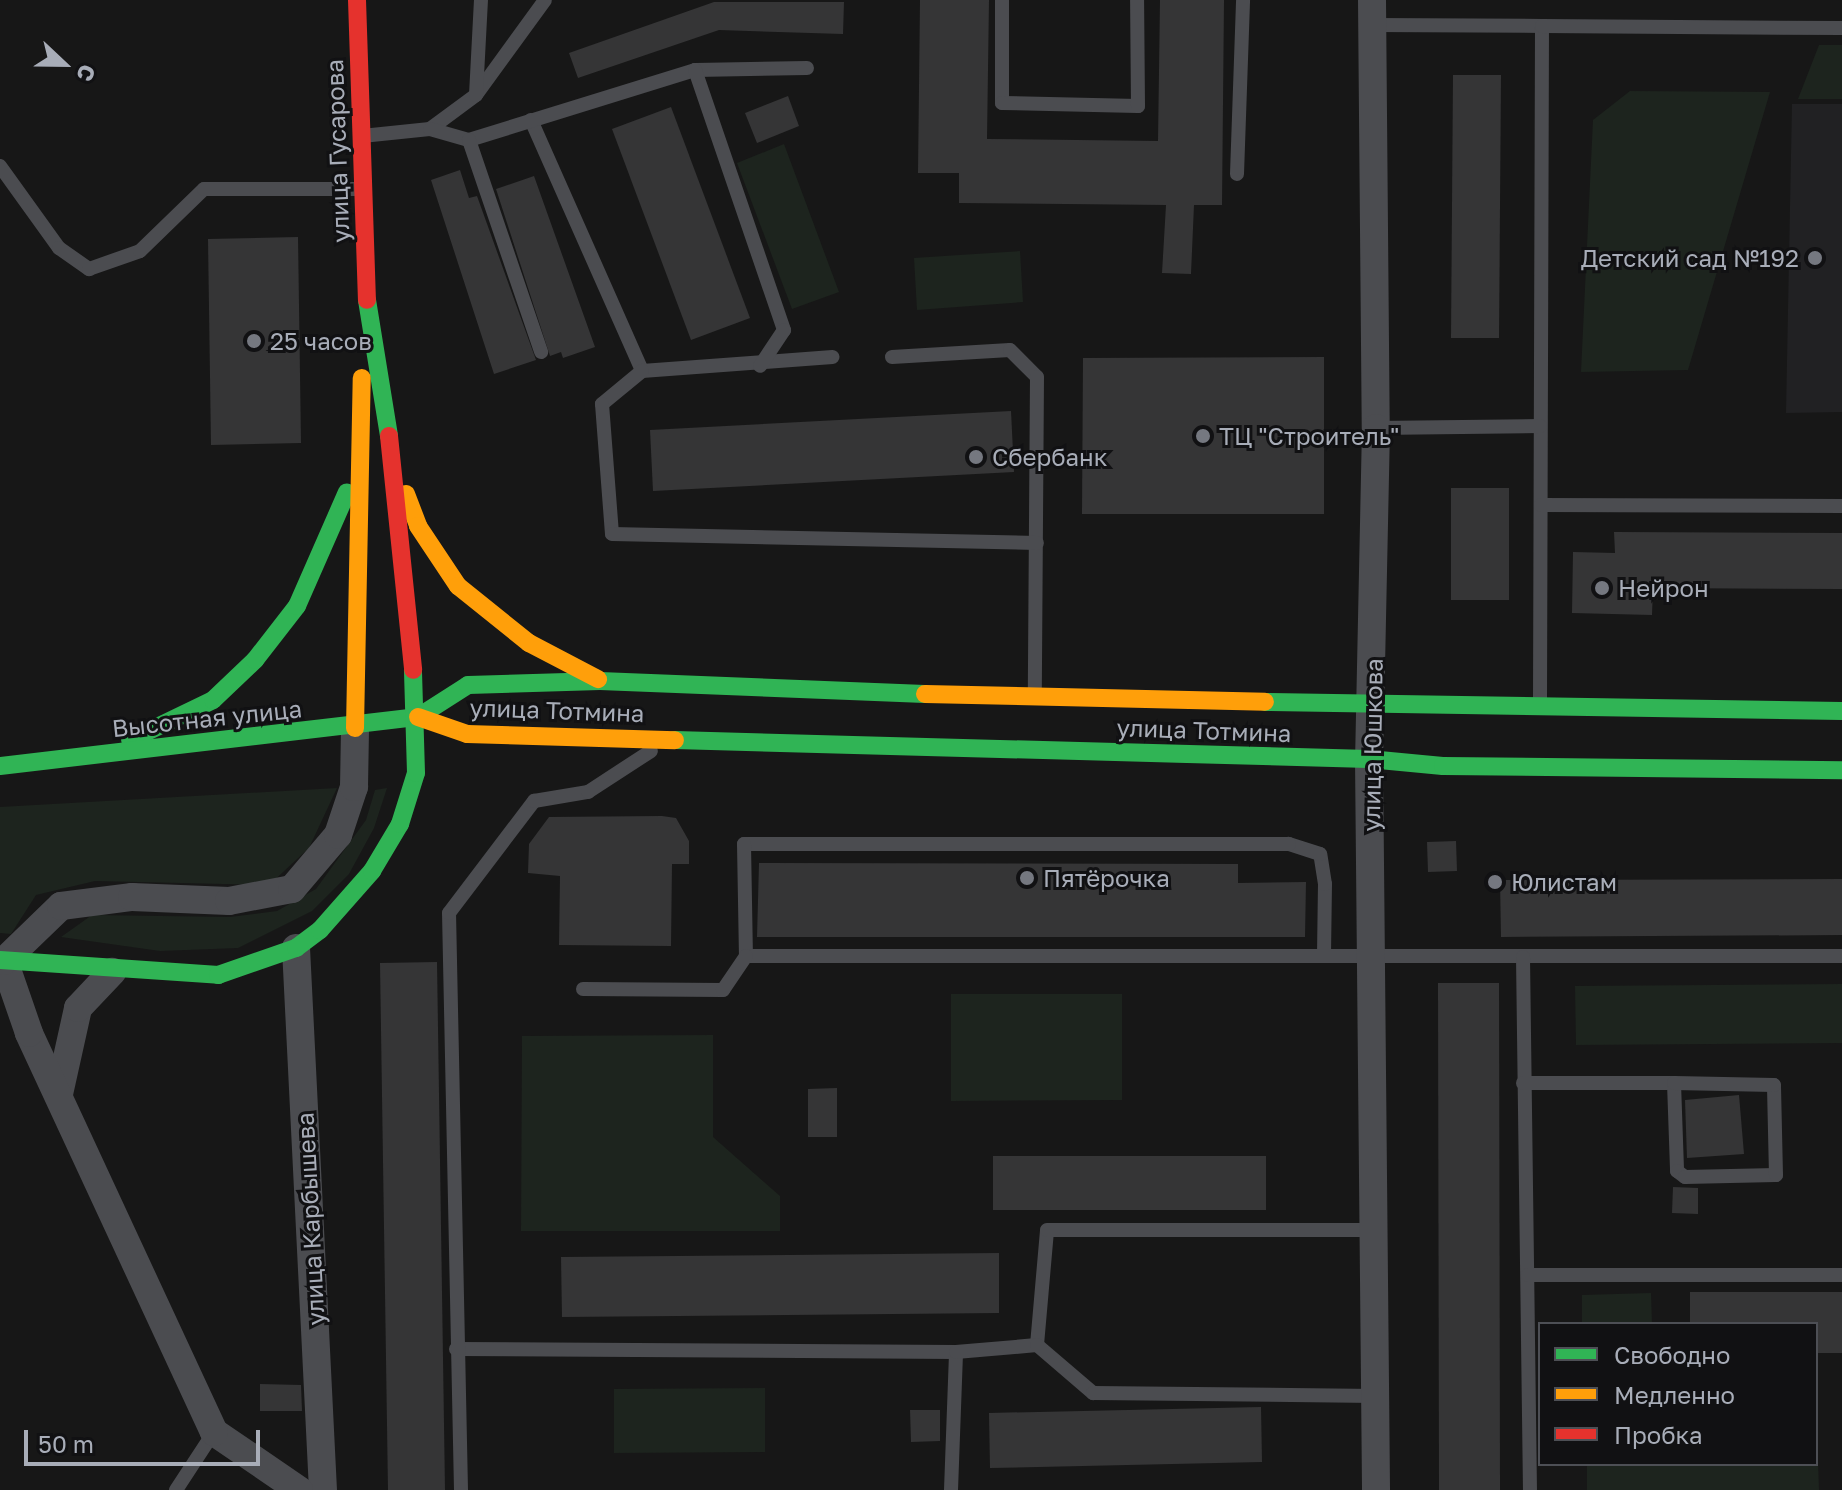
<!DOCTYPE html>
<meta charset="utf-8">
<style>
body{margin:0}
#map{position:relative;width:1842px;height:1490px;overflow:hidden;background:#171717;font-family:"Golos Text",sans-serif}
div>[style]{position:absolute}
.built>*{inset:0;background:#212123}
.green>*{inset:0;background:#1d241e}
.building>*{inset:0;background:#353536}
.lane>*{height:14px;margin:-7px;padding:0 7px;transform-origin:7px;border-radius:7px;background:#4b4c50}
.street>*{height:28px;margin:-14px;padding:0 14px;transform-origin:14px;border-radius:14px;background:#4b4c50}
.fast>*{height:18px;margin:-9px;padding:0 9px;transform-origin:9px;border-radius:9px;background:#30b455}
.slow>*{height:18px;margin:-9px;padding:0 9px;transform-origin:9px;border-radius:9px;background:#ff9f0a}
.jam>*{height:18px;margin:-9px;padding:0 9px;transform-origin:9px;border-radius:9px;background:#e5322d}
.dots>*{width:22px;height:22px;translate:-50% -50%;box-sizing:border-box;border:4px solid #111113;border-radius:50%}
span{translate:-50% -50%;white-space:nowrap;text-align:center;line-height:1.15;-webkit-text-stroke:6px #111113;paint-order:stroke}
.street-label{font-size:24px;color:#a8adb8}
.poi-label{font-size:24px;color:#a8adb8}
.right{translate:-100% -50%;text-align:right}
.left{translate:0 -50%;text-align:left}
.legend{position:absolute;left:1538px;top:1322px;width:280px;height:144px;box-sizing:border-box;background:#111113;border:2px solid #4d4f55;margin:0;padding:10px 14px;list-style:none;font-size:24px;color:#a8adb8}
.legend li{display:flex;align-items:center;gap:16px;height:40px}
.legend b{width:40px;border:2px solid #4d4f55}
.north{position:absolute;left:24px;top:24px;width:80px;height:80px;-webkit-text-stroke:6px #111113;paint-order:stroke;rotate:112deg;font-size:22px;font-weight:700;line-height:32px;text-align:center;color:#a8adb8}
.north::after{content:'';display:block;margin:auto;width:28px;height:36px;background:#a8adb8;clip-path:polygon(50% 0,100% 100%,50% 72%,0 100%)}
.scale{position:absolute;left:24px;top:1430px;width:236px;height:36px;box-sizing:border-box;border:4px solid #a8adb8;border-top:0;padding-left:10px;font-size:24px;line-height:28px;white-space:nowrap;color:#a8adb8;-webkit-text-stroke:6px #111113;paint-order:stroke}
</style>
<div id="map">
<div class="built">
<i style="clip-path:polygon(1792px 104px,1842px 104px,1842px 412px,1786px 413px)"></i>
</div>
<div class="green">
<i style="clip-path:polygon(1819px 45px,1842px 45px,1842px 99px,1798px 99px)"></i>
<i style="clip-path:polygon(1630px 91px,1770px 92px,1688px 370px,1581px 372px,1593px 120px)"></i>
<i style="clip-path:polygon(784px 144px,839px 292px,792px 309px,737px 163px)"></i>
<i style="clip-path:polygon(1020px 251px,1023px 302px,917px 310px,914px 258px)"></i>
<i style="clip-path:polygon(337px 788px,309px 848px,269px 885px,95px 881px,36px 895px,11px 934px,0 933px,0 807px)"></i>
<i style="clip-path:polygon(387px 788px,374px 828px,349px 874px,312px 911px,238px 948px,160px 951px,61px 937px,92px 915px,230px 917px,277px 911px,316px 889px,366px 820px,375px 790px)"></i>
<i style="clip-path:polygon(1842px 984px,1842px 1043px,1576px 1045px,1575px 986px)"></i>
<i style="clip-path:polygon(951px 994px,1122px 994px,1122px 1100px,951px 1101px)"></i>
<i style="clip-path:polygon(713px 1035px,713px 1137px,780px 1196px,780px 1231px,521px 1231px,522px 1036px)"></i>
<i style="clip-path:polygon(1651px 1293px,1652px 1324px,1582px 1324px,1582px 1295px)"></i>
<i style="clip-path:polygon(765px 1388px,765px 1452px,614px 1453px,614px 1389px)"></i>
<i style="clip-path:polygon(1816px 1399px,1819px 1490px,1587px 1490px,1587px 1464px,1816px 1464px)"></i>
</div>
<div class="building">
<i style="clip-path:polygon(920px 0,989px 0,987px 139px,1158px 141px,1160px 0,1224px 0,1222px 205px,1194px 205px,1191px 274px,1162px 273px,1166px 205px,959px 203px,959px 173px,918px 173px)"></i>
<i style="clip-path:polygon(714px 2px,844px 2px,843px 34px,719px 30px,578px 78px,569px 53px)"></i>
<i style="clip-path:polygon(1453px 75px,1501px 75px,1499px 338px,1451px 338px)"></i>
<i style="clip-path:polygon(788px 96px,799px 126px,757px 143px,745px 113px)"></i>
<i style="clip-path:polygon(671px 107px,750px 318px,691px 340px,612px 129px)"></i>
<i style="clip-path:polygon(460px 170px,469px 198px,477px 196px,536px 360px,494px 374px,431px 180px)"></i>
<i style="clip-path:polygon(534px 176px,595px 347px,563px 358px,561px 352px,550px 356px,496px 189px)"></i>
<i style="clip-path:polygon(298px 237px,301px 443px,211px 445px,208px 239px)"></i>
<i style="clip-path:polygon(1324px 357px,1324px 514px,1082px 514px,1083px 358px)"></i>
<i style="clip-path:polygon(1011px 411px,1014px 472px,653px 491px,650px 430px)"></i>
<i style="clip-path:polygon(1451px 488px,1509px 488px,1509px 600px,1451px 600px)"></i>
<i style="clip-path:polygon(1614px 532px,1842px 533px,1842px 589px,1653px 588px,1652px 615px,1572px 613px,1573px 552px,1615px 553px)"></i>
<i style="clip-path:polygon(662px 816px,676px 818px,689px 841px,689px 864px,672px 864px,671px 946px,559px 945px,560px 876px,528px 873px,529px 844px,549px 817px)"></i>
<i style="clip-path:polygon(1456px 841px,1457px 871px,1428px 872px,1427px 842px)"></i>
<i style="clip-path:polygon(759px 863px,1238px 864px,1238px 883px,1306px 882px,1305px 937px,757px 937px)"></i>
<i style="clip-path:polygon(1842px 879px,1842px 935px,1501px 937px,1500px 880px)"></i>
<i style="clip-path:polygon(437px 962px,445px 1490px,388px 1490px,380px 963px)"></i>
<i style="clip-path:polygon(1438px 983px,1499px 983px,1500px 1490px,1439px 1490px)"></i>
<i style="clip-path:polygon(837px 1088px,837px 1137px,808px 1137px,808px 1089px)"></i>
<i style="clip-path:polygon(1739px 1095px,1744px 1154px,1687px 1158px,1685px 1100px)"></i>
<i style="clip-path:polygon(993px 1156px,1266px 1156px,1266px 1210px,993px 1210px)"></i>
<i style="clip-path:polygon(1673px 1187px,1698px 1188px,1698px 1214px,1672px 1213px)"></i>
<i style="clip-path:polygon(999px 1253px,999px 1313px,562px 1317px,561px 1257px)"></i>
<i style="clip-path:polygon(1690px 1292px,1842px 1292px,1842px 1353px,1816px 1353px,1816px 1324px,1690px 1324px)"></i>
<i style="clip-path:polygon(260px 1384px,301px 1385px,302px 1411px,260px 1411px)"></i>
<i style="clip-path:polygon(1261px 1407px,1262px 1462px,990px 1468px,989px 1413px)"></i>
<i style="clip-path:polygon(910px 1410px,940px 1410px,940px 1441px,911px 1442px)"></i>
</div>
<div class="lane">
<i style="left:1002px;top:0;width:103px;rotate:90deg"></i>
<i style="left:1002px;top:103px;width:136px;rotate:1.3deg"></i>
<i style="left:1138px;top:106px;width:106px;rotate:-90.5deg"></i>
<i style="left:1373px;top:25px;width:169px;rotate:0.3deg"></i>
<i style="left:1542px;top:26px;width:675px;rotate:90.17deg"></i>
<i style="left:1542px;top:26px;width:300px;rotate:0.4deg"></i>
<i style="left:695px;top:70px;width:112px;rotate:-1deg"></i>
<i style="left:476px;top:95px;width:117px;rotate:-54deg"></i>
<i style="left:531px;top:120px;width:274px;rotate:66.1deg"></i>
<i style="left:642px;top:371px;width:191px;rotate:-4.2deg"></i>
<i style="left:430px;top:129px;width:57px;rotate:-36.5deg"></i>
<i style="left:476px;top:95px;width:95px;rotate:-87deg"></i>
<i style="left:362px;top:136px;width:68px;rotate:-5.9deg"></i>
<i style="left:430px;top:129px;width:41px;rotate:15.8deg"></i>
<i style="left:469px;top:140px;width:237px;rotate:-17.2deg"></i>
<i style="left:695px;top:70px;width:275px;rotate:71.1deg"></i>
<i style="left:784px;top:330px;width:43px;rotate:123.7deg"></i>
<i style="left:469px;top:140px;width:224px;rotate:71.2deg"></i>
<i style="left:0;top:166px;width:101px;rotate:54.3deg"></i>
<i style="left:59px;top:248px;width:37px;rotate:35deg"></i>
<i style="left:89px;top:269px;width:54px;rotate:-19.4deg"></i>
<i style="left:140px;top:251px;width:89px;rotate:-44.1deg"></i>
<i style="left:204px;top:189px;width:157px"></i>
<i style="left:1237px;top:174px;width:174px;rotate:-88deg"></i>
<i style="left:892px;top:357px;width:118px;rotate:-3.4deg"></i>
<i style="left:1010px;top:350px;width:38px;rotate:45deg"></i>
<i style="left:1037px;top:377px;width:319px;rotate:90.4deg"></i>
<i style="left:642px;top:371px;width:52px;rotate:140.5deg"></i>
<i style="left:602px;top:404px;width:130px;rotate:85.6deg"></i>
<i style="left:612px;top:534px;width:425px;rotate:1.2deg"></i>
<i style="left:1376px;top:428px;width:164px;rotate:-0.7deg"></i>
<i style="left:1541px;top:505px;width:301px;rotate:0.2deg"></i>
<i style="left:1324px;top:955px;width:71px;rotate:-89.2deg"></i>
<i style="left:1325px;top:884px;width:30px;rotate:-99deg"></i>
<i style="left:1320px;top:854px;width:33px;rotate:-162deg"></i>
<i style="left:1289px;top:844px;width:545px;rotate:180deg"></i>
<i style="left:744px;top:844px;width:112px;rotate:89deg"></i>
<i style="left:746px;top:956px;width:1096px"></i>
<i style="left:1523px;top:957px;width:533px;rotate:89.25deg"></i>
<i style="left:583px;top:989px;width:140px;rotate:0.4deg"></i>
<i style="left:723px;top:990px;width:41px;rotate:-55.9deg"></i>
<i style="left:1523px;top:1083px;width:151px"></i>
<i style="left:1674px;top:1083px;width:88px;rotate:88deg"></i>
<i style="left:1677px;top:1171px;width:10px;rotate:37deg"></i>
<i style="left:1685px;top:1177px;width:91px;rotate:-1.3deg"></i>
<i style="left:1776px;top:1175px;width:90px;rotate:-91.3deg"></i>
<i style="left:1774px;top:1085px;width:100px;rotate:-178.9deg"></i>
<i style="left:1528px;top:1275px;width:314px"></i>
<i style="left:1037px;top:1345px;width:115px;rotate:-85deg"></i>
<i style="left:1047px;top:1230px;width:329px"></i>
<i style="left:456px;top:1349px;width:500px;rotate:0.34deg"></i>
<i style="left:176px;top:1490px;width:69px;rotate:-56.8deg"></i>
<i style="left:461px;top:1490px;width:577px;rotate:-91.19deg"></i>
<i style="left:449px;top:913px;width:141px;rotate:-52.8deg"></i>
<i style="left:534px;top:801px;width:55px;rotate:-9.5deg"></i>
<i style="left:588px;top:792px;width:75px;rotate:-33.1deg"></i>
<i style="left:951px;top:1490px;width:138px;rotate:-87.9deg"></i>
<i style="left:956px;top:1352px;width:81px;rotate:-4.9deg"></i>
<i style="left:1037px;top:1345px;width:74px;rotate:40.6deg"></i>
<i style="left:1093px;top:1393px;width:283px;rotate:0.6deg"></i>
</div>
<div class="street">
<i style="left:1372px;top:0;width:428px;rotate:89.5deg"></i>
<i style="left:1376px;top:428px;width:331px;rotate:91.2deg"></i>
<i style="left:1369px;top:759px;width:731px;rotate:89.45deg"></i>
<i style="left:296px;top:948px;width:543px;rotate:87.15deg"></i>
<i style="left:59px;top:1094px;width:88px;rotate:-77.5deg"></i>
<i style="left:78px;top:1008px;width:50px;rotate:-46.6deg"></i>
<i style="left:299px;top:1490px;width:103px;rotate:-145.7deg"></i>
<i style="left:214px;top:1432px;width:440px;rotate:-114.9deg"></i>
<i style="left:29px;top:1033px;width:76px;rotate:-109.1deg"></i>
<i style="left:4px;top:961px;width:79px;rotate:-44deg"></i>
<i style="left:61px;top:906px;width:72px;rotate:-7.2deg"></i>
<i style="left:132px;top:897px;width:97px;rotate:2.4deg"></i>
<i style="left:229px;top:901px;width:64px;rotate:-10.8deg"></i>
<i style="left:292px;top:889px;width:71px;rotate:-49.6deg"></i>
<i style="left:338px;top:835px;width:51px;rotate:-71.6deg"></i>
<i style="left:354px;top:787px;width:59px;rotate:-89deg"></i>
</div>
<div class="fast">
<i style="left:367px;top:300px;width:138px;rotate:80.8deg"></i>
<i style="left:1265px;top:702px;width:577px;rotate:0.89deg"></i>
<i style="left:130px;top:740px;width:92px;rotate:-25.7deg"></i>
<i style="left:213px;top:700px;width:58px;rotate:-43.6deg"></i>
<i style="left:255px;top:660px;width:68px;rotate:-52.1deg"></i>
<i style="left:297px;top:606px;width:124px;rotate:-66.3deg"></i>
<i style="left:675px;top:740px;width:694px;rotate:1.57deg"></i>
<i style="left:1369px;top:759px;width:74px;rotate:5.4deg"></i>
<i style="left:1443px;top:766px;width:399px;rotate:0.6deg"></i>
<i style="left:0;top:766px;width:421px;rotate:-6.7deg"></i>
<i style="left:418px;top:717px;width:59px;rotate:-32.6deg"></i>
<i style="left:468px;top:685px;width:132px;rotate:-1.7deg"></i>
<i style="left:600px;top:681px;width:325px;rotate:2.3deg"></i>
<i style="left:0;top:960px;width:219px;rotate:3.9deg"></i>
<i style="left:218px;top:975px;width:83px;rotate:-19.1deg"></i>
<i style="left:296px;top:948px;width:30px;rotate:-37deg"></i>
<i style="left:320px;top:930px;width:79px;rotate:-48.6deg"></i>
<i style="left:372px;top:871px;width:55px;rotate:-59.2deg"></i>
<i style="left:400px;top:824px;width:53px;rotate:-72.6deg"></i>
<i style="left:416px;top:773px;width:103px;rotate:-91.7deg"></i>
</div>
<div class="slow">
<i style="left:406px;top:494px;width:34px;rotate:69deg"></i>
<i style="left:418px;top:526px;width:72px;rotate:56.3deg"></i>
<i style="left:458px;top:586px;width:91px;rotate:38.8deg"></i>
<i style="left:529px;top:643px;width:78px;rotate:27.6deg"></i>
<i style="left:925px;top:694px;width:340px;rotate:1.3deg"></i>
<i style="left:418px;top:717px;width:52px;rotate:19.1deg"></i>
<i style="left:467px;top:734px;width:208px;rotate:1.7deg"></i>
<i style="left:355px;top:728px;width:350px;rotate:-88.9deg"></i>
</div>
<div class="jam">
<i style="left:357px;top:0;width:300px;rotate:88.1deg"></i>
<i style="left:389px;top:436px;width:235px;rotate:84.1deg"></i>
</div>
<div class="dots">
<i style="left:1815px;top:258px;background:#757880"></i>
<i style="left:254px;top:341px;background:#757880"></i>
<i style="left:1203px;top:436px;background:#757880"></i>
<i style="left:976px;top:457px;background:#757880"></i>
<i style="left:1602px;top:588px;background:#757880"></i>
<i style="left:1027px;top:878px;background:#757880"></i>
<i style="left:1495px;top:882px;background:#757880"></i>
</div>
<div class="street-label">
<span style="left:337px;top:151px;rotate:-92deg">улица Гусарова</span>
<span style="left:557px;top:710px;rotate:2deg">улица Тотмина</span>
<span style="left:207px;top:718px;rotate:-6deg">Высотная улица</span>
<span style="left:1204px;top:730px;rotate:2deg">улица Тотмина</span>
<span style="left:1372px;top:745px;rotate:-89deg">улица Юшкова</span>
<span style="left:310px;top:1219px;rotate:-93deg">улица Карбышева</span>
</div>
<div class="poi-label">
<span class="right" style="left:1799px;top:258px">Детский сад №192</span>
<span class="left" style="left:270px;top:341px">25 часов</span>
<span class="left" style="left:1219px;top:436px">ТЦ "Строитель"</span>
<span class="left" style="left:992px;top:457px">Сбербанк</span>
<span class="left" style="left:1618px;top:588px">Нейрон</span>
<span class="left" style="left:1043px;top:878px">Пятёрочка</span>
<span class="left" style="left:1511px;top:882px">Юлистам</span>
</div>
<ul class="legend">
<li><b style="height:10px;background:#30b455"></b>Свободно</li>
<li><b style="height:10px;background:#ff9f0a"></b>Медленно</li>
<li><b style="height:10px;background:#e5322d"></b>Пробка</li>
</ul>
<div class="north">С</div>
<div class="scale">50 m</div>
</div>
